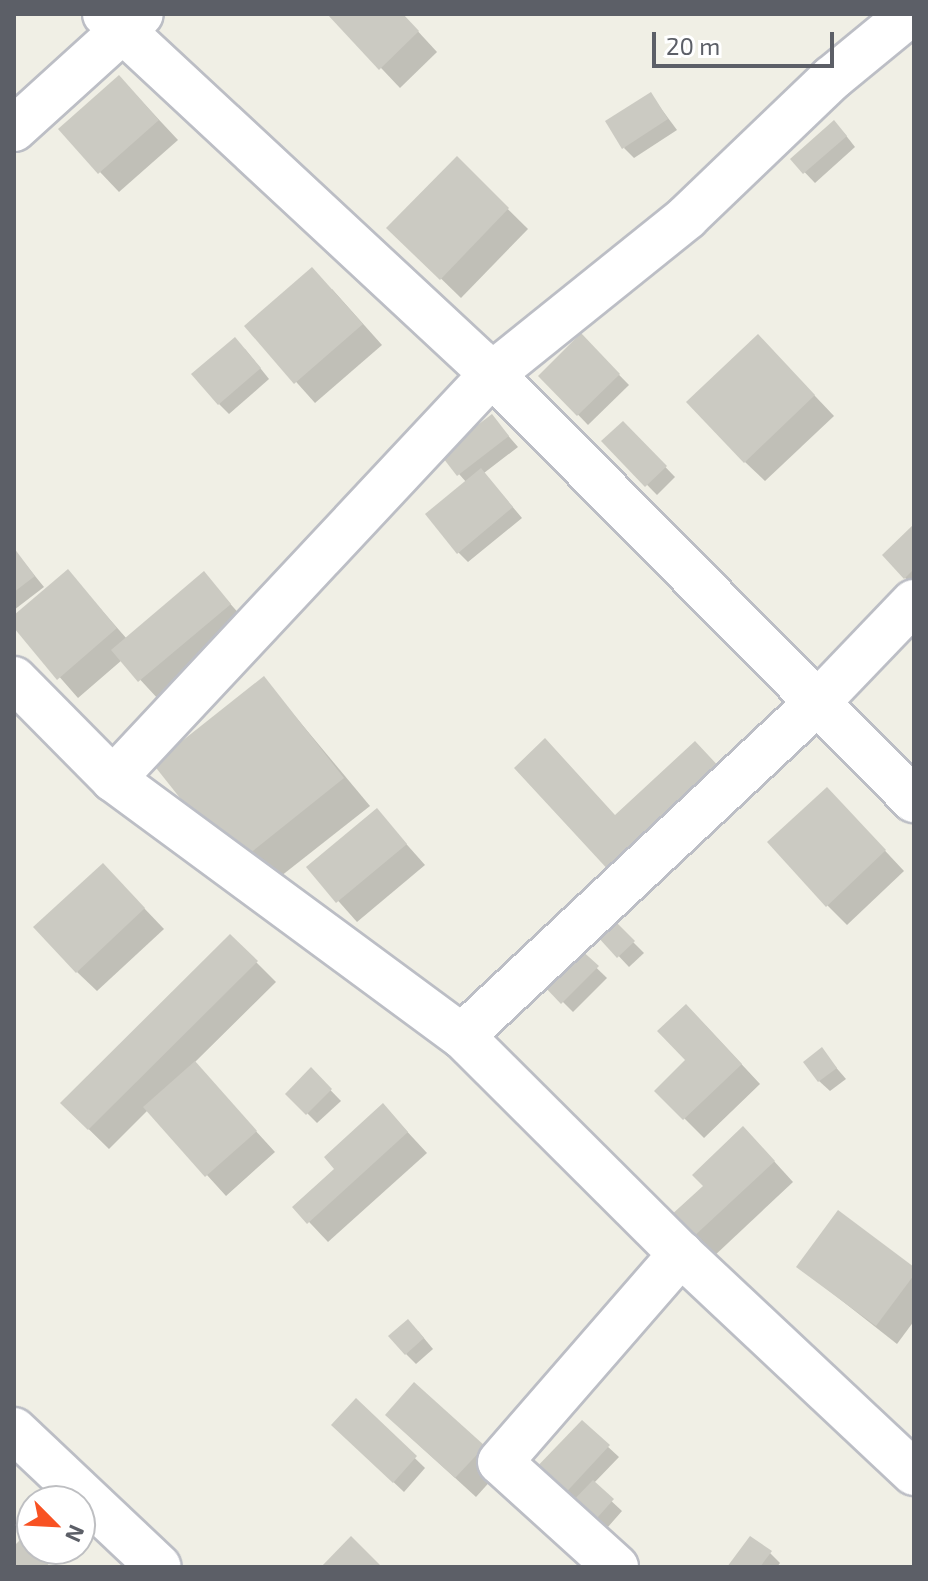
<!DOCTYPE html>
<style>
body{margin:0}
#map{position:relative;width:928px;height:1581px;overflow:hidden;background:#f0efe5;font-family:"Exo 2",sans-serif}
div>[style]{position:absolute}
.shadow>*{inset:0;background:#0003}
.building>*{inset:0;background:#cbcac2}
.roads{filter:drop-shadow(2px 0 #bcbec5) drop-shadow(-2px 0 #bcbec5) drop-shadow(0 2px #bcbec5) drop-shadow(0 -2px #bcbec5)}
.street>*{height:44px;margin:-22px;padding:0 22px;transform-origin:22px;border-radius:22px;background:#fff}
span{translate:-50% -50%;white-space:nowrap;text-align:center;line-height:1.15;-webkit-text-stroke:8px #fff;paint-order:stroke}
.frame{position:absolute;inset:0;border:16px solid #5c5f67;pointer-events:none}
.north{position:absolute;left:16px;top:1485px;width:80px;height:80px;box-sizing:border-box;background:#fff;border:2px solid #bebfc2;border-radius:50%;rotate:114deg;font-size:22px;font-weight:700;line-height:32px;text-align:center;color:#5c5f67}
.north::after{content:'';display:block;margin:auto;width:28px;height:36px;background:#f85223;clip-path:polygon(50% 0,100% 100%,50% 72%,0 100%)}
.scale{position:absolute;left:652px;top:32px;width:182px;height:36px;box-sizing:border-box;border:4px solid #5c5f67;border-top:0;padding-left:10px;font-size:24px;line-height:28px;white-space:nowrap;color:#5c5f67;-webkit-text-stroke:6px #fff;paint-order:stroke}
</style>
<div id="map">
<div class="shadow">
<i style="clip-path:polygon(330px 14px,402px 14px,437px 52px,400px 88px)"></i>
<i style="clip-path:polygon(119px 77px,178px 140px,119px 192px,100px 172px)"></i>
<i style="clip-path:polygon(651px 95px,677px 130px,634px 158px,624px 148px)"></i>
<i style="clip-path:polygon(844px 133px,855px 147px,815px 183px,793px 160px)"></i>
<i style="clip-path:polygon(457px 159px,528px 229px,461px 298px,389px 228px)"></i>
<i style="clip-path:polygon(332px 289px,382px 345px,315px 403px,247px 327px)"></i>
<i style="clip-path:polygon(581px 336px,629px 385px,588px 425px,541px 376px)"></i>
<i style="clip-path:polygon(245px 349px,269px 379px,229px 414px,219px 404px)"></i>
<i style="clip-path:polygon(778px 357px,834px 416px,765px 481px,745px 462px)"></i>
<i style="clip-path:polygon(492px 417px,518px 447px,484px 473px,522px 518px,468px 562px,458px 552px,467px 483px,459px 474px)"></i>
<i style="clip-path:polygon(623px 423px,675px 477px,657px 495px,604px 441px)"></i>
<i style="clip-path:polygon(914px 527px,914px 586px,905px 578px)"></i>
<i style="clip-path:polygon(14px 550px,44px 587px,14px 610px)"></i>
<i style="clip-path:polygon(68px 572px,127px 639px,204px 574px,249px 625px,159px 700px,122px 660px,78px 698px,14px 625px,14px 618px)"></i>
<i style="clip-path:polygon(264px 679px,370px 806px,262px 891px,236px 864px)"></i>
<i style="clip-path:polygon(846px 809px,904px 871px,847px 925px,827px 905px)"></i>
<i style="clip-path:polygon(377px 811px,425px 865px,357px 922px,309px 868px)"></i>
<i style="clip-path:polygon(122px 885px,164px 929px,97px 991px,77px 972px)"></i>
<i style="clip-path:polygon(614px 923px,644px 953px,629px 967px,600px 936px)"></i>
<i style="clip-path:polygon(230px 936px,276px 982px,194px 1063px,275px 1152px,226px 1196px,148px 1110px,109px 1149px,62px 1103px)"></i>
<i style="clip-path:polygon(579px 951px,607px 978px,573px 1012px,546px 985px)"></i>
<i style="clip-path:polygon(706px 1026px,760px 1084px,704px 1138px,657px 1091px,688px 1060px)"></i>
<i style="clip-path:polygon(821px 1050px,846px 1079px,830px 1091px,819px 1081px)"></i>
<i style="clip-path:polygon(311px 1070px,341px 1101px,317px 1123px,288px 1094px)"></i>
<i style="clip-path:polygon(402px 1126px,427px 1153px,328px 1242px,295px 1207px,336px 1170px)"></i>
<i style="clip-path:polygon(763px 1149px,793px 1182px,712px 1258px,672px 1217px,705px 1186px)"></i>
<i style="clip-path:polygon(799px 1267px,914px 1270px,914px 1321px,897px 1344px)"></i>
<i style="clip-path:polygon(418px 1331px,433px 1349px,416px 1364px,406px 1354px)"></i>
<i style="clip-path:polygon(356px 1401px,425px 1468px,404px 1492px,333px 1425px)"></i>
<i style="clip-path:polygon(582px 1423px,619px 1457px,593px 1484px,622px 1511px,600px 1536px,534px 1473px)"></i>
<i style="clip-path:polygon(407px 1434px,483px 1448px,503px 1467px,476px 1497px)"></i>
<i style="clip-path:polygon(351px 1539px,380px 1567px,324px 1567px)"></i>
<i style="clip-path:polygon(770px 1553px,780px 1563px,777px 1567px,730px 1567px)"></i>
</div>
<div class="building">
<i style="clip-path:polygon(327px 14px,403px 14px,419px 31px,379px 70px)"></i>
<i style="clip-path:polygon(119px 75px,159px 120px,98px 174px,58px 129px)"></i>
<i style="clip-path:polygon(651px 92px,668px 119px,622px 149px,605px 121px)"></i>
<i style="clip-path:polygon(834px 120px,847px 136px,803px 174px,790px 159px)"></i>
<i style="clip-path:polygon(457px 156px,509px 208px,440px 280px,386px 228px)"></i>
<i style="clip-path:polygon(312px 267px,363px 324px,294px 384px,244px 326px)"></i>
<i style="clip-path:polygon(581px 333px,620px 374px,577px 416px,538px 376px)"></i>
<i style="clip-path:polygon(758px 334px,815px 395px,744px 463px,686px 402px)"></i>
<i style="clip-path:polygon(235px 337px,261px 368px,218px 405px,191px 374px)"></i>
<i style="clip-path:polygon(492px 414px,509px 436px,457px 476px,440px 454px)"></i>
<i style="clip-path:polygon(623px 421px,667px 466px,645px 487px,601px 441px)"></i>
<i style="clip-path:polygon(481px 468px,513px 507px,457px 554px,425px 514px)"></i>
<i style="clip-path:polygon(914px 524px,914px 569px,904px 579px,882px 555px)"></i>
<i style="clip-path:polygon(14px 548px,35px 576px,14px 592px)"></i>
<i style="clip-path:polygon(68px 569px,117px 628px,57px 680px,14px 628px,14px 615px)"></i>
<i style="clip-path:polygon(204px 571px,231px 604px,138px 682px,111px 650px)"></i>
<i style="clip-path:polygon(264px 676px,344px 778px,234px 866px,153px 764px)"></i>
<i style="clip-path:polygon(545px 738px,615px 815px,695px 741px,723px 771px,612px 874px,514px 768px)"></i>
<i style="clip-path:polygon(827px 787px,886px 850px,826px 907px,767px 842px)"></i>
<i style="clip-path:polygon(377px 808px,407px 844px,336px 903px,306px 867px)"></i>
<i style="clip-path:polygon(103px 863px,145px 908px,76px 973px,33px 927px)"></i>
<i style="clip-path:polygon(614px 920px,635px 941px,617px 958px,597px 936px)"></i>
<i style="clip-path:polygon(230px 934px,258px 961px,88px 1130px,60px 1103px)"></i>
<i style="clip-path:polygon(579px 948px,599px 966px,561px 1004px,543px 985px)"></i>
<i style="clip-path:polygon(686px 1004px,742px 1064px,683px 1120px,654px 1091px,685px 1060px,657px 1031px)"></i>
<i style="clip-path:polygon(822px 1047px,837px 1068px,818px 1082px,803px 1062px)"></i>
<i style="clip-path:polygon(195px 1061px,257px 1131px,205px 1177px,143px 1107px)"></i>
<i style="clip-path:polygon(311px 1067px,332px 1089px,306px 1115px,285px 1094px)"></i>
<i style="clip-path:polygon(383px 1103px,408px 1132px,307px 1224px,292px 1207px,334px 1169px,324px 1157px)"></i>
<i style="clip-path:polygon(743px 1126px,775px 1161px,691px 1239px,669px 1217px,703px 1186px,692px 1175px)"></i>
<i style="clip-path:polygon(838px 1210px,914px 1267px,914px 1275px,876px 1326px,796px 1267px)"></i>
<i style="clip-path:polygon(408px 1319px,424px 1338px,405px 1355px,388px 1336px)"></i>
<i style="clip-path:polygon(414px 1382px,485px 1446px,455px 1478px,385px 1415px)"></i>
<i style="clip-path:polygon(356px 1398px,417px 1456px,393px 1483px,331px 1425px)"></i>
<i style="clip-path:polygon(582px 1420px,610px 1445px,559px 1500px,531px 1473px)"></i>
<i style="clip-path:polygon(593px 1480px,614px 1499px,589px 1527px,567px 1507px)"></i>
<i style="clip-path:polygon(351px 1536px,380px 1565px,321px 1567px)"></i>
<i style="clip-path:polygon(750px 1536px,772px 1551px,760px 1567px,727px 1567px)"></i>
<i style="clip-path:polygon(20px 1540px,51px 1567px,14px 1567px,14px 1546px)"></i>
</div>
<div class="roads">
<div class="street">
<i style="left:105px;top:14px;width:529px;rotate:42.93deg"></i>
<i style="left:492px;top:374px;width:600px;rotate:45.27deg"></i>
<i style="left:14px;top:129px;width:171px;rotate:-42.2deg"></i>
<i style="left:14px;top:679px;width:141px;rotate:45.3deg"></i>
<i style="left:113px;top:779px;width:433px;rotate:36.4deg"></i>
<i style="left:462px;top:1036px;width:309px;rotate:44.9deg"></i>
<i style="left:681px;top:1254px;width:320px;rotate:43.2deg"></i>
<i style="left:113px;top:779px;width:555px;rotate:-46.9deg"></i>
<i style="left:492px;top:374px;width:250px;rotate:-38.8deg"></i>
<i style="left:687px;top:217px;width:201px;rotate:-43.8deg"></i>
<i style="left:832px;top:78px;width:101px;rotate:-39.4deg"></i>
<i style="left:462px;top:1036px;width:487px;rotate:-43.2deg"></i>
<i style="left:817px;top:703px;width:140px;rotate:-46.2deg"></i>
<i style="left:14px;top:1430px;width:199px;rotate:43.4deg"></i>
<i style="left:616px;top:1567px;width:156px;rotate:-137.8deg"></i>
<i style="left:500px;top:1462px;width:276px;rotate:-49deg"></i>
</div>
</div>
<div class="frame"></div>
<div class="north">N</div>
<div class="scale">20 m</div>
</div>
